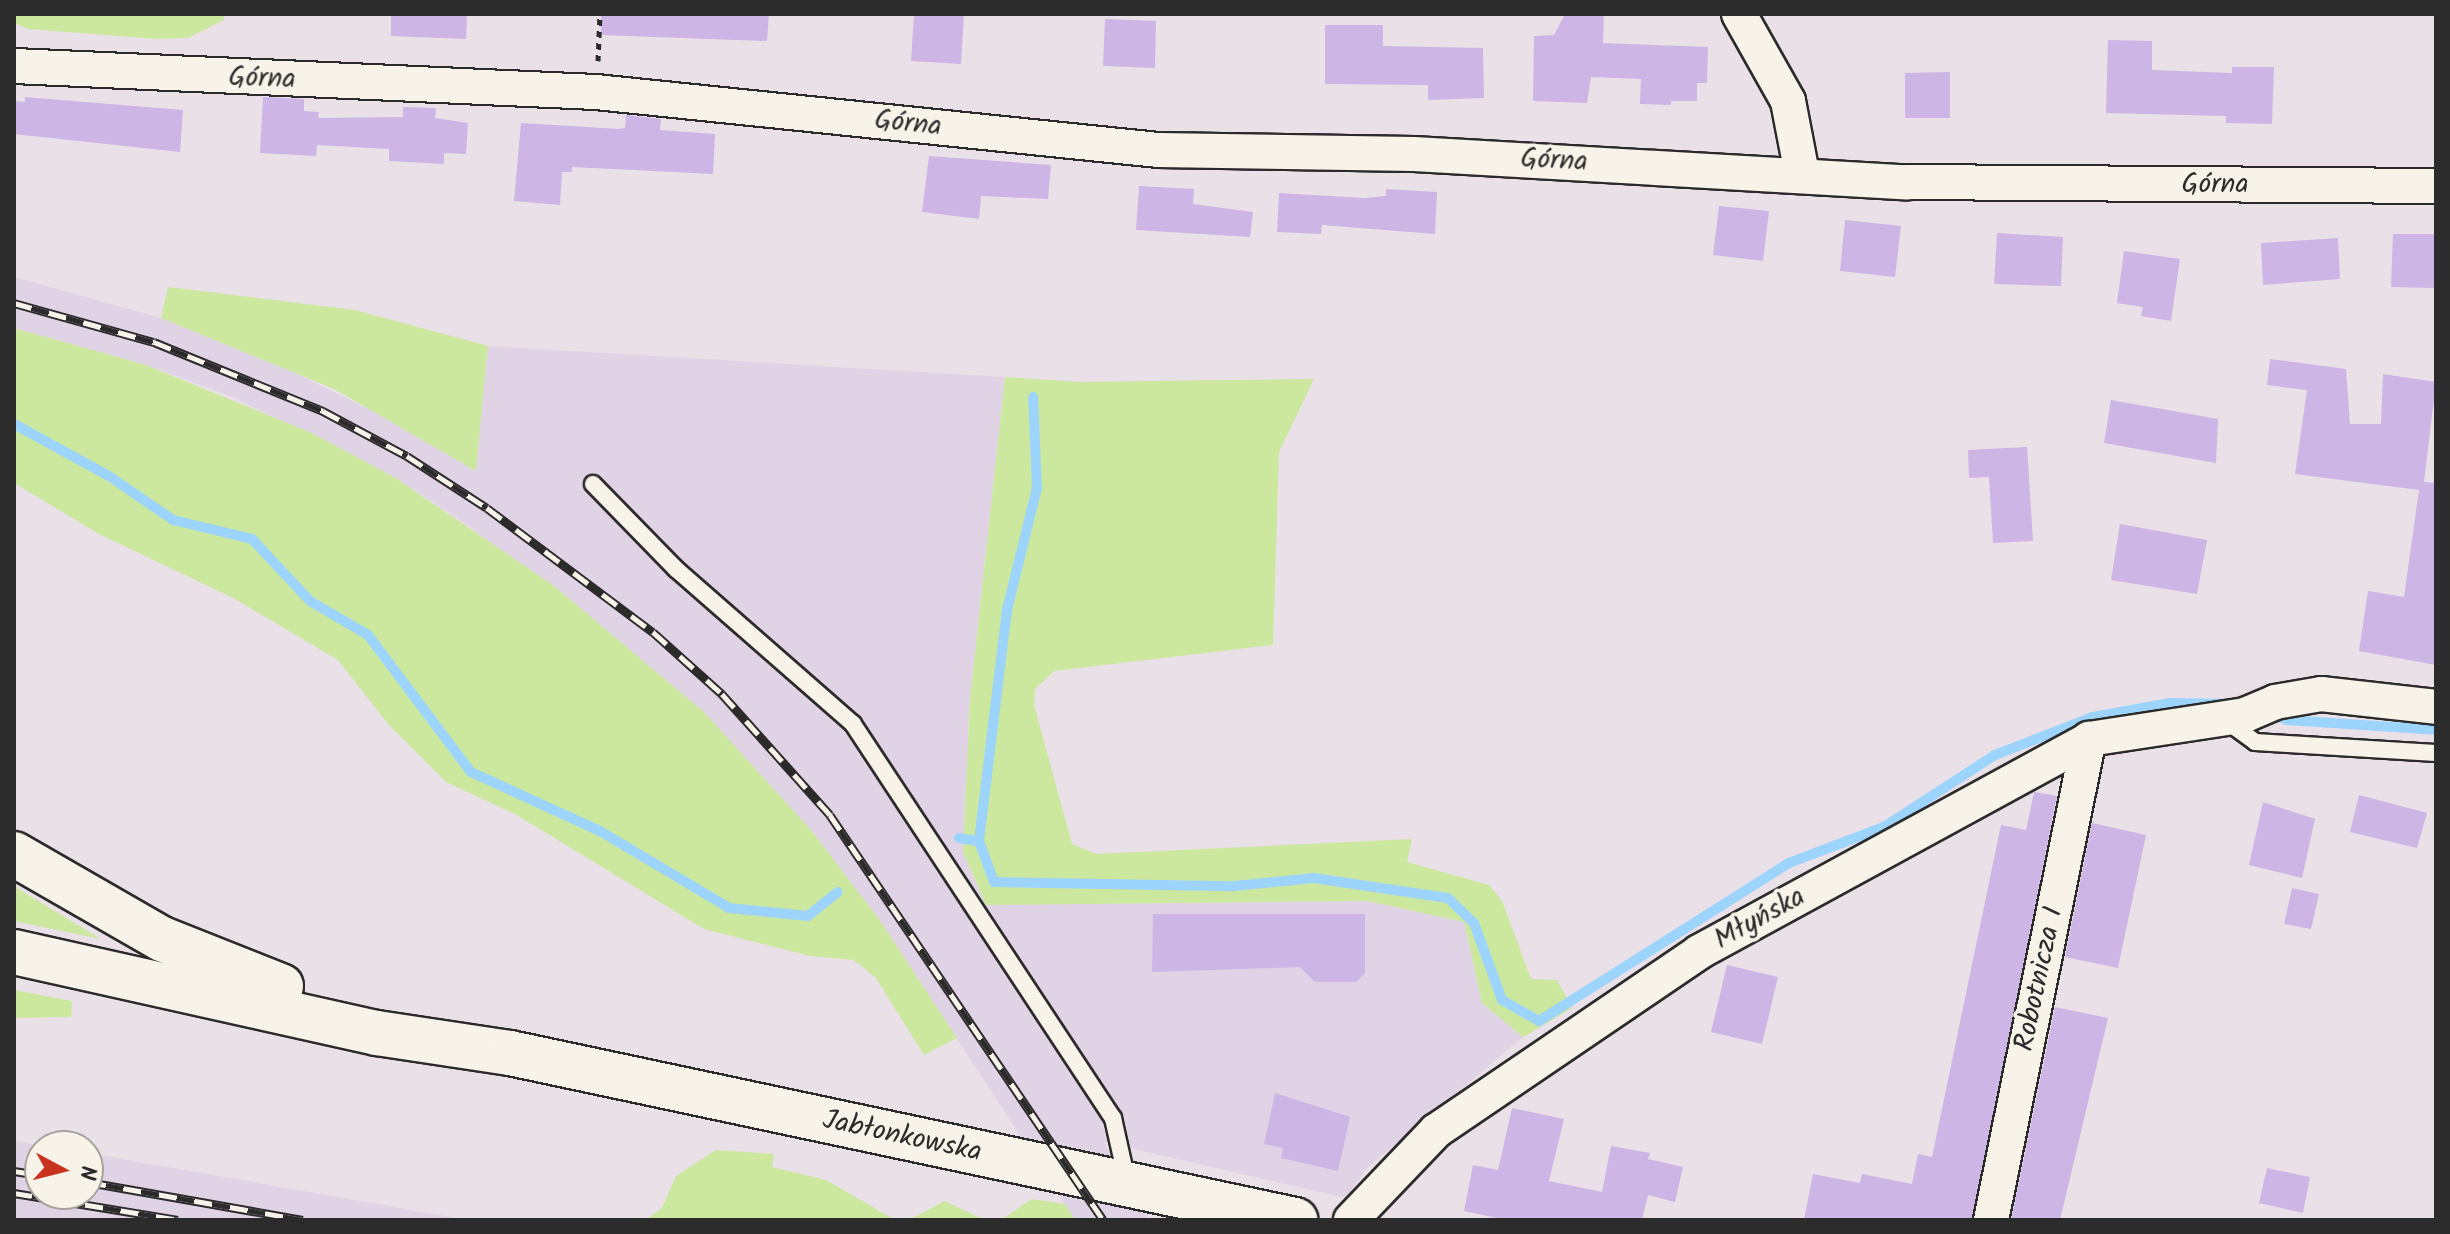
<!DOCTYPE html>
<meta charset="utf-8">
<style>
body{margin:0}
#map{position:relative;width:2450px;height:1234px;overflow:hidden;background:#eae0e7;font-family:Kalam,sans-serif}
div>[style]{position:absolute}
.built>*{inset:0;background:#e1d3e6}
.green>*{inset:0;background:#cce79e}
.stream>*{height:10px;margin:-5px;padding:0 5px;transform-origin:5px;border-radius:5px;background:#9dd4fc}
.building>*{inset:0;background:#cdb5e5}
.path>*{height:5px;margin-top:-2.5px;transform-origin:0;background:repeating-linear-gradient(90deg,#2b2b2b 0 6px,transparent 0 12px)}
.roads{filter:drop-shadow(2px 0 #2b2b2b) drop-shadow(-2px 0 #2b2b2b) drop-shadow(0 2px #2b2b2b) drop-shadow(0 -2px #2b2b2b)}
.service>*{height:16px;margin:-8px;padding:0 8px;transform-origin:8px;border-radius:8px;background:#f7f3e8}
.minor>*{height:34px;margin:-17px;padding:0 17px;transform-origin:17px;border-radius:17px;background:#f7f3e8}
.secondary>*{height:44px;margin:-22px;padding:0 22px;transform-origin:22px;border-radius:22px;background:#f7f3e8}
.rail>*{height:9px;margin-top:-4.5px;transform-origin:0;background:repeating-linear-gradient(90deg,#f7f3e8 0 18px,#2b2b2b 0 36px);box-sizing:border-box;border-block:2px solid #2b2b2b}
span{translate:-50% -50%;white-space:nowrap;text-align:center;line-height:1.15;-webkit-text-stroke:7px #f7f3e8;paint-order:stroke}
.street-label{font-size:28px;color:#2b2b2b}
.frame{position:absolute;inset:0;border:16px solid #2b2b2b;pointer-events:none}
.north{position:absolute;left:24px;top:1130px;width:80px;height:80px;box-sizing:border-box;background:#f7f3e8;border:2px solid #a5a39c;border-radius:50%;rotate:97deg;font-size:22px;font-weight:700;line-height:32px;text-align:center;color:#2b2b2b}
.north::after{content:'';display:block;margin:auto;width:28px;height:36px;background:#c8321e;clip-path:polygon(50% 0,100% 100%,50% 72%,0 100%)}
</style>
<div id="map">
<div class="built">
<i style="clip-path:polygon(14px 277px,161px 318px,251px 351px,419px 434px,475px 471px,488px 346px,1005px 377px,970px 698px,963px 852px,986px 905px,1368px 901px,1464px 922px,1482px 1003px,1523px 1037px,1367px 1168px,1346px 1198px,1104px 1142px,1149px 1220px,1075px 1220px,879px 919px,811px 830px,473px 529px,394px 477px,232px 397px,146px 365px,14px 328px)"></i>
<i style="clip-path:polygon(14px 1141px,49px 1146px,40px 1146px,40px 1194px,88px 1194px,88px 1153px,468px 1220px,14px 1220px)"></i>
</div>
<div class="green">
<i style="clip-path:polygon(14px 14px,224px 14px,224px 20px,188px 38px,157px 39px,28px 29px,14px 23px)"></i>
<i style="clip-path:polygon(168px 287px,355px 310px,488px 346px,476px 471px,334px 389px,161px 318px)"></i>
<i style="clip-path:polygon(14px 328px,146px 365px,312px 433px,394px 477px,553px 585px,704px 712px,811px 830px,879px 919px,957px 1038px,924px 1055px,876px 978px,854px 960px,810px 956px,704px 929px,515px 814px,446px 782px,389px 725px,338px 660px,235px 599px,99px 534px,14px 483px)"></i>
<i style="clip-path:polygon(1005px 377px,1080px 382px,1314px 379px,1279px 452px,1273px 645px,1054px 671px,1035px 689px,1034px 705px,1072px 844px,1096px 854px,1412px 839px,1407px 862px,1489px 885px,1502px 901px,1531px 979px,1557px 980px,1572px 1008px,1523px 1037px,1482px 1003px,1464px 922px,1368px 901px,986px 905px,963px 852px,970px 698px)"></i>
<i style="clip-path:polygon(14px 885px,20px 890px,101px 939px,14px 921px)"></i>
<i style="clip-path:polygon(14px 990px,72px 1001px,71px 1017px,14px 1018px)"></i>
<i style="clip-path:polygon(716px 1150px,774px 1154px,772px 1167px,826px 1180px,895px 1220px,646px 1220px,662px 1208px,676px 1176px)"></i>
<i style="clip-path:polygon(1032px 1199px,1065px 1204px,1075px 1220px,1001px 1220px)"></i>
<i style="clip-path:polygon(945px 1201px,976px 1216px,989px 1220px,909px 1220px)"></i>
</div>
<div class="stream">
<i style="left:14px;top:424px;width:108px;rotate:28.7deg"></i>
<i style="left:109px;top:476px;width:78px;rotate:34.5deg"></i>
<i style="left:173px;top:520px;width:81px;rotate:13.5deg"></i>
<i style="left:252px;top:539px;width:85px;rotate:46.9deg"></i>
<i style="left:310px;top:601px;width:67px;rotate:30.4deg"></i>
<i style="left:368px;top:635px;width:171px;rotate:53.1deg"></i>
<i style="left:471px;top:772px;width:142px;rotate:24.6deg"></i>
<i style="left:600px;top:831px;width:150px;rotate:30.8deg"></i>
<i style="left:729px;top:908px;width:79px;rotate:5.8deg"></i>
<i style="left:808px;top:916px;width:38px;rotate:-39deg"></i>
<i style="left:2272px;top:714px;width:16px;rotate:22deg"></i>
<i style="left:2287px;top:720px;width:149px;rotate:3.8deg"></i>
<i style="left:959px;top:838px;width:20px;rotate:9deg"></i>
<i style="left:979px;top:841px;width:44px;rotate:69.9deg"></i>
<i style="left:994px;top:882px;width:240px;rotate:1deg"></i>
<i style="left:1234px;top:886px;width:80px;rotate:-5.7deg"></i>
<i style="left:1314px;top:878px;width:135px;rotate:8.5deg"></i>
<i style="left:1448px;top:898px;width:36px;rotate:44deg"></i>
<i style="left:1474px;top:923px;width:82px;rotate:70deg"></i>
<i style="left:1502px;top:1000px;width:43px;rotate:29.6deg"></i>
<i style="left:1539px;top:1021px;width:296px;rotate:-32.3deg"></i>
<i style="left:1789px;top:863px;width:102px;rotate:-20.8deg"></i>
<i style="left:1884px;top:827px;width:132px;rotate:-33deg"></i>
<i style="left:1995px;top:755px;width:105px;rotate:-21.2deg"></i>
<i style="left:2093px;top:717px;width:77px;rotate:-10.4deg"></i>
<i style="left:2169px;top:703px;width:73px;rotate:0.8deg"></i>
<i style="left:979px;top:841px;width:233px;rotate:-83.1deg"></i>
<i style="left:1007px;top:610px;width:126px;rotate:-76.2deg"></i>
<i style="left:1037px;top:488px;width:91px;rotate:-92.5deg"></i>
</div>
<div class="building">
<i style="clip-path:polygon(391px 14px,467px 14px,466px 39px,391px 36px)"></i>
<i style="clip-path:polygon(601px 14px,769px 14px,767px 41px,601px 35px)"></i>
<i style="clip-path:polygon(914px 14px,964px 14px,961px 64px,911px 61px)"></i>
<i style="clip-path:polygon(1565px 14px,1604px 14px,1603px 43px,1708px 47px,1707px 83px,1697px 83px,1697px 101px,1671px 101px,1671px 105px,1640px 104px,1641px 79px,1591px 77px,1587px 103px,1533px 101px,1534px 36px,1554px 35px)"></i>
<i style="clip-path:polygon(1105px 19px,1156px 21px,1155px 68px,1103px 66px)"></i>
<i style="clip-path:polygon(1325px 25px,1383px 25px,1383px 46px,1483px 48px,1484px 98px,1428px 100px,1428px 85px,1325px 84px)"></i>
<i style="clip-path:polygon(2108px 40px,2152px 41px,2152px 70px,2232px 73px,2232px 67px,2274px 67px,2272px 124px,2226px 123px,2226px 116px,2106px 113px)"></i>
<i style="clip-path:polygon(1950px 72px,1950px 118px,1905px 118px,1905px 73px)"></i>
<i style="clip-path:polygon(25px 97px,183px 110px,180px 152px,14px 134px,14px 101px,25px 102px)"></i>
<i style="clip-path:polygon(263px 97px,304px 99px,304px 111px,319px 112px,318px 118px,403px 117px,403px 107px,436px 108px,435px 118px,468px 123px,466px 154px,444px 153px,444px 164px,389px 161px,389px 149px,317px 145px,316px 156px,260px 153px)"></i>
<i style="clip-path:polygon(626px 115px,661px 119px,660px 130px,715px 134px,713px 174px,572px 167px,572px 172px,562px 172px,560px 205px,514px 201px,521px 123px,619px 129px,625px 128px)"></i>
<i style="clip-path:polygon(929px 156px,1051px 165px,1048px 199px,981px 196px,979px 219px,922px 212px)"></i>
<i style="clip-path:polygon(1139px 186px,1194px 189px,1193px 204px,1253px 212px,1250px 237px,1136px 230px)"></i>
<i style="clip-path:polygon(1386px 189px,1437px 192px,1435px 234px,1322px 225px,1321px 234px,1277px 232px,1279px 193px,1364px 198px,1386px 196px)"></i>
<i style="clip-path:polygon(1719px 206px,1769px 211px,1763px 261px,1713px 255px)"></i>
<i style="clip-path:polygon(1845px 220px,1901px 226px,1895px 277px,1840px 271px)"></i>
<i style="clip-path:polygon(1997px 233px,2063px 237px,2061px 286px,1994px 284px)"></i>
<i style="clip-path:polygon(2393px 234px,2436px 234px,2436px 288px,2391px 287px)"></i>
<i style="clip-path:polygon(2338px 238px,2340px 279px,2263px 285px,2261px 243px)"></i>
<i style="clip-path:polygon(2124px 251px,2180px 259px,2171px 321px,2141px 316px,2143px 307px,2117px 303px)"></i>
<i style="clip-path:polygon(2270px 359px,2346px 369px,2350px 424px,2381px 424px,2383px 374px,2436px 382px,2424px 482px,2436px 483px,2436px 665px,2359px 651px,2368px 591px,2404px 597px,2419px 490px,2295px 474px,2307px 390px,2267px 385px)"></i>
<i style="clip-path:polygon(2111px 400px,2218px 419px,2216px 463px,2104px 443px)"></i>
<i style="clip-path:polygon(2027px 447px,2033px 541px,1993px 543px,1989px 477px,1969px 478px,1968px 450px)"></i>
<i style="clip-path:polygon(2120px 524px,2207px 540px,2197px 594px,2111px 580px)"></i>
<i style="clip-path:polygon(2034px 792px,2057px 796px,1972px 1220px,1804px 1220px,1813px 1174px,1860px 1183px,1862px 1174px,1912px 1184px,1918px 1154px,1932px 1157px,2001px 825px,2026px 830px)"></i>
<i style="clip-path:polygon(2359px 795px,2427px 813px,2417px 848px,2350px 832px)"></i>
<i style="clip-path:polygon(2263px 802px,2315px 819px,2302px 878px,2249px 865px)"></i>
<i style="clip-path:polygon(2092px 823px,2146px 835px,2118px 968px,2065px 957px)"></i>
<i style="clip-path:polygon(2292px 888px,2319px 894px,2311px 929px,2284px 924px)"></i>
<i style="clip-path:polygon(1153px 914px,1365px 914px,1365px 973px,1356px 982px,1315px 982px,1300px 967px,1152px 972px)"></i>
<i style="clip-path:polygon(1727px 965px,1778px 977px,1762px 1044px,1711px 1032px)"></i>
<i style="clip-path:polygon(2055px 1007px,2108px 1018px,2060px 1220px,2011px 1220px)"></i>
<i style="clip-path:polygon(1275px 1093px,1350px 1117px,1338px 1171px,1281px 1158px,1283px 1148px,1264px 1144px)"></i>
<i style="clip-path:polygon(1512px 1108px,1564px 1119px,1549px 1181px,1602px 1192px,1611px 1146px,1650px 1153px,1648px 1159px,1683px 1167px,1675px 1202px,1648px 1195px,1642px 1220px,1507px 1220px,1464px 1211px,1473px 1165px,1498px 1170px)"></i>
<i style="clip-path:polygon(2267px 1168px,2310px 1177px,2303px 1213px,2259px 1203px)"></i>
</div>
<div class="path">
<i style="left:598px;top:61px;width:47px;rotate:-87.6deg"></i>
</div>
<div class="roads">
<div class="service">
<i style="left:593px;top:484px;width:119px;rotate:45.7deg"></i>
<i style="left:676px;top:569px;width:235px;rotate:41.2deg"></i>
<i style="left:853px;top:724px;width:472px;rotate:56.6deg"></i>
<i style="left:1113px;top:1118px;width:65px;rotate:77.5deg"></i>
<i style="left:2225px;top:720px;width:37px;rotate:36deg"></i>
<i style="left:2255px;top:742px;width:181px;rotate:3.5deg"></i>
</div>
<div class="minor">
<i style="left:1739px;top:14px;width:100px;rotate:60.6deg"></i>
<i style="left:1788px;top:101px;width:74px;rotate:79.1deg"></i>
<i style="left:14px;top:66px;width:583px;rotate:2.56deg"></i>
<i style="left:596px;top:92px;width:565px;rotate:5.89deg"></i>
<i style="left:1158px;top:150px;width:256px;rotate:0.9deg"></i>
<i style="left:1414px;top:154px;width:494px;rotate:3.3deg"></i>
<i style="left:1907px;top:182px;width:529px;rotate:0.43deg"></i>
<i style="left:1351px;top:1220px;width:123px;rotate:-46.3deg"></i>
<i style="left:1436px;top:1131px;width:318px;rotate:-34.2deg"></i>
<i style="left:1699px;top:952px;width:444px;rotate:-28.6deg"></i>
<i style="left:2089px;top:739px;width:158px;rotate:-8.7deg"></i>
<i style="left:2245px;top:715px;width:33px;rotate:-23deg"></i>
<i style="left:2275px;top:702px;width:47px;rotate:-9.9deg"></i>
<i style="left:2321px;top:694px;width:116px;rotate:6.4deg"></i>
<i style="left:1991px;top:1220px;width:491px;rotate:-78.5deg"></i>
</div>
<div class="secondary">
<i style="left:14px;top:854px;width:171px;rotate:29.9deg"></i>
<i style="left:162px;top:939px;width:128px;rotate:21.6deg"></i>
<i style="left:14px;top:952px;width:372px;rotate:12.6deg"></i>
<i style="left:377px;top:1033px;width:134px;rotate:8.6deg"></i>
<i style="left:510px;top:1053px;width:803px;rotate:12.01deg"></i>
</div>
</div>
<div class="rail">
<i style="left:14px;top:303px;width:145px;rotate:15.6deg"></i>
<i style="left:154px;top:342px;width:183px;rotate:22.2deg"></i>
<i style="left:323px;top:411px;width:95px;rotate:28.2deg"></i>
<i style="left:407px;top:456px;width:95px;rotate:33deg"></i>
<i style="left:487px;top:508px;width:207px;rotate:36.8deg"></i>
<i style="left:653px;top:632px;width:93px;rotate:41.9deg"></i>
<i style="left:722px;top:694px;width:162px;rotate:48.2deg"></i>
<i style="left:830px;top:815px;width:488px;rotate:56deg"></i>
<i style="left:14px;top:1171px;width:26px;rotate:9deg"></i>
<i style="left:88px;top:1182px;width:218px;rotate:10deg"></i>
<i style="left:14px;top:1193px;width:166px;rotate:9.3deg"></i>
</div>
<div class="street-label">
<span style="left:262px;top:79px;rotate:2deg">Górna</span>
<span style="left:908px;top:124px;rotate:6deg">Górna</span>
<span style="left:1554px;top:161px;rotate:3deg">Górna</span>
<span style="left:2215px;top:185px">Górna</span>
<span style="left:1760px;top:919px;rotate:-29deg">Młyńska</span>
<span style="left:2040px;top:979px;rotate:-78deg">Robotnicza I</span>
<span style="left:902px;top:1137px;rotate:12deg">Jabłonkowska</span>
</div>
<div class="frame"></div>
<div class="north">N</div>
</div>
